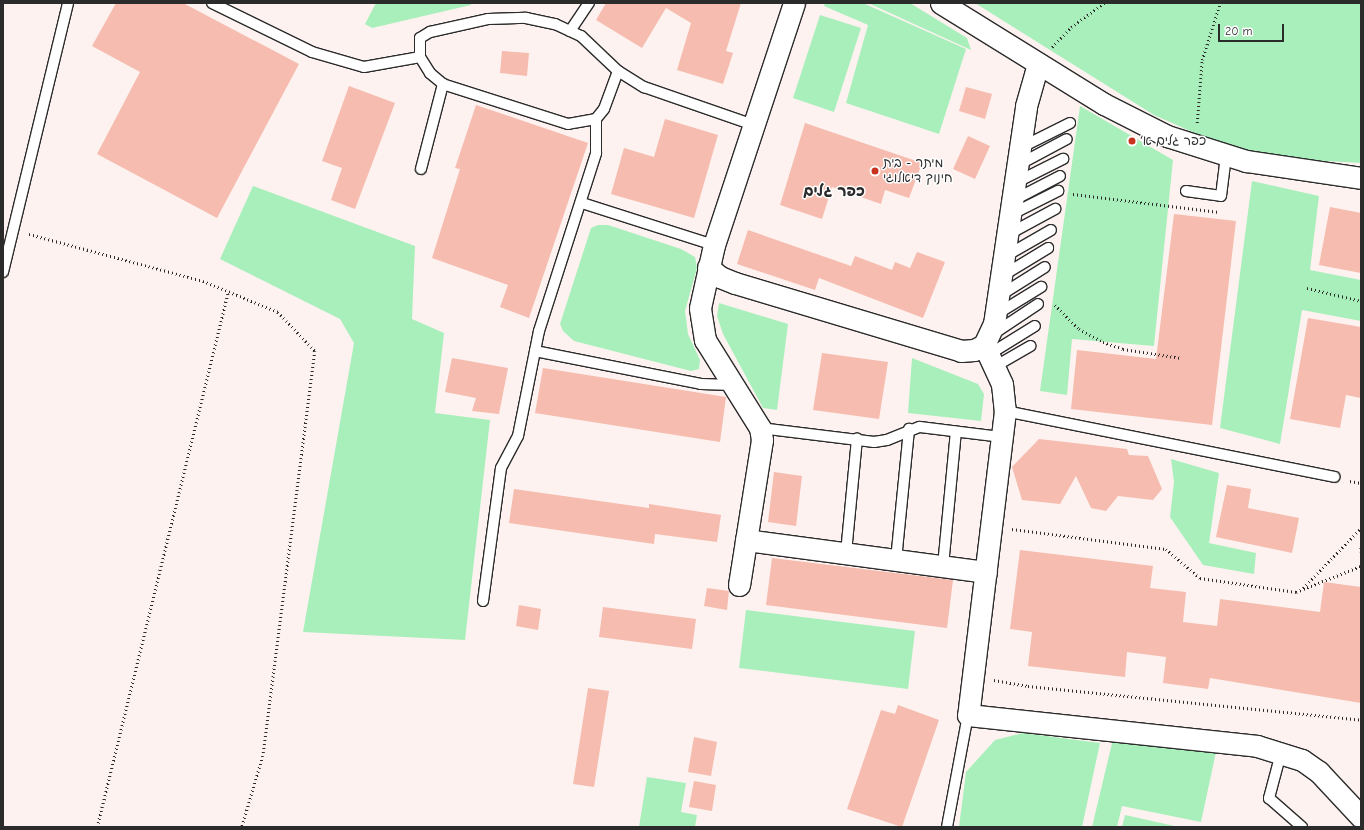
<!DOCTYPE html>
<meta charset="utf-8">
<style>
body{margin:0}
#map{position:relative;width:1364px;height:830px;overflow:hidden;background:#fdf2ef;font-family:"Comic Neue","Playpen Sans Hebrew",sans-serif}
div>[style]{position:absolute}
.green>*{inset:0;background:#a9efbc}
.building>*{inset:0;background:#f6bcaf}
.path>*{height:2.5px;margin-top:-1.25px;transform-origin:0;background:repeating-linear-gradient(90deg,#2b2b2b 0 1px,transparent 0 4px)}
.roads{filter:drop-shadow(1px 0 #2b2b2b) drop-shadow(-1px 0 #2b2b2b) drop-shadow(0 1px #2b2b2b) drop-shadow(0 -1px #2b2b2b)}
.service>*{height:10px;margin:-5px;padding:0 5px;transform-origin:5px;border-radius:5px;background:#fff}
.minor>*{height:21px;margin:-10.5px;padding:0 10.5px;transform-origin:10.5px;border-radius:10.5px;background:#fff}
.dots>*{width:11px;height:11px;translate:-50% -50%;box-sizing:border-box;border:2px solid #fff;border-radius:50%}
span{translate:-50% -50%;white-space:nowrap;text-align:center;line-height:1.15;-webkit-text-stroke:3px #fff;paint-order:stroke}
.poi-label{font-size:13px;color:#2b2b2b}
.left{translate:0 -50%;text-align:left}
.quarter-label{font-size:15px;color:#2b2b2b;font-weight:700}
.frame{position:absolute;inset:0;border:4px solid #2b2b2b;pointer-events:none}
.scale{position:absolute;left:1218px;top:24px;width:66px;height:18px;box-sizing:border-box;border:2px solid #2b2b2b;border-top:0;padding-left:5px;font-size:12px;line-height:14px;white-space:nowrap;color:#2b2b2b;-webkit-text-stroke:3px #fff;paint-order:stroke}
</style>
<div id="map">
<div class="green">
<i style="clip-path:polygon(376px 3px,470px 3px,471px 5px,372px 28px,365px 24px)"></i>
<i style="clip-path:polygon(825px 3px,863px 3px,966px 49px,939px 134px,846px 103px,868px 25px,824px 6px)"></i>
<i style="clip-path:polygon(868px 3px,910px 3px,967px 38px,971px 50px)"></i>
<i style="clip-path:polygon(975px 3px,1361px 3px,1361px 163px,1273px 158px,1222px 145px,1154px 115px)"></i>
<i style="clip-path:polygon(820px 15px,861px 28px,834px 112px,793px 98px)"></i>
<i style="clip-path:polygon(1080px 106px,1173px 160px,1154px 346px,1072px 339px,1067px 395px,1040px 391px)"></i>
<i style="clip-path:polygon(1252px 181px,1319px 196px,1310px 270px,1361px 280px,1361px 321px,1302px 310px,1280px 444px,1220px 428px)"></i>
<i style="clip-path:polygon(253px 186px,415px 246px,412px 319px,444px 333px,435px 413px,490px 420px,465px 640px,303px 632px,354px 343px,340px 319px,220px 259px)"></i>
<i style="clip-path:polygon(598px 225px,608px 225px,681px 249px,695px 257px,697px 268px,685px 311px,688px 334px,700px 360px,699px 369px,691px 371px,574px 341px,563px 331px,560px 324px,591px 228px)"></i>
<i style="clip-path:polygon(719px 303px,788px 324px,777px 410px,763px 408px,723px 334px,717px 316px)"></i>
<i style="clip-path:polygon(912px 358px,978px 384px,984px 394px,981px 421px,908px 413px)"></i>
<i style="clip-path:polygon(1171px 459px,1219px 473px,1209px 543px,1256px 553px,1254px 574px,1203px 565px,1170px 517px,1174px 482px)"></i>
<i style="clip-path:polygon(746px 610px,915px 631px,908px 689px,739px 668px)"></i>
<i style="clip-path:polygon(1023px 733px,1100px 743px,1082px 827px,959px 827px,966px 772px,995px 740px)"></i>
<i style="clip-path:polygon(1113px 739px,1216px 752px,1201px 822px,1122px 806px,1117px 827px,1092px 827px)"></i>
<i style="clip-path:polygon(647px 777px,686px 783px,681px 812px,697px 815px,695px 827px,639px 827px)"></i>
<i style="clip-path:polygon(1125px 815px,1179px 827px,1122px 827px)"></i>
</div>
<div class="building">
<i style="clip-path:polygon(116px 3px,183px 3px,299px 64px,217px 218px,97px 154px,140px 72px,92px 46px)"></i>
<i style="clip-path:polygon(606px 3px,741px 3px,726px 51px,733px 53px,723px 84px,677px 70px,691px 23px,666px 8px,642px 48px,596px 20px)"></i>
<i style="clip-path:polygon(502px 51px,529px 53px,527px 76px,500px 73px)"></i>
<i style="clip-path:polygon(349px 86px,395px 103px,355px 209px,331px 200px,342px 168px,322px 161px)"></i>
<i style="clip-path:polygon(966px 87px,992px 94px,985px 119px,959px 111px)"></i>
<i style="clip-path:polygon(476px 105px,588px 143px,529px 318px,500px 307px,508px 285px,432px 258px,460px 169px,455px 168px)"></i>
<i style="clip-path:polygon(665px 119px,718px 135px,694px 218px,611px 194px,624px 148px,654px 157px)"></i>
<i style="clip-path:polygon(805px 123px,922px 163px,909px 198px,885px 190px,881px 204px,832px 187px,822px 219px,780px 205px)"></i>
<i style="clip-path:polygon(968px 136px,990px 146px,975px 179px,953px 169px)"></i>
<i style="clip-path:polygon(1330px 207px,1361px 213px,1361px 273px,1319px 265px)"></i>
<i style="clip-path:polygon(1174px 214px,1236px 221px,1212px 425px,1071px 409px,1077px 350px,1156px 359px)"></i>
<i style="clip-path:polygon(748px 230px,851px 266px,855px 256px,892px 270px,895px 262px,910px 268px,917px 252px,945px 262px,923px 318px,819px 278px,815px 290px,737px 264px)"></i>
<i style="clip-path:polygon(1308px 318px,1361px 327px,1361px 398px,1346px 395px,1340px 428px,1290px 419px)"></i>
<i style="clip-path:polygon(822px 353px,888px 362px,879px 419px,813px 410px)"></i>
<i style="clip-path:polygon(452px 358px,508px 368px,499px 414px,472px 411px,476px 398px,445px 392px)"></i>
<i style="clip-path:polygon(543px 368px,726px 397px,720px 442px,535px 413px)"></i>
<i style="clip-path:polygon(1039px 439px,1127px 449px,1129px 455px,1148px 456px,1162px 489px,1153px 500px,1118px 496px,1106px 511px,1091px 508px,1076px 476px,1060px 504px,1022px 500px,1012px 467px)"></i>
<i style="clip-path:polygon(774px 472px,802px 476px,796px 526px,768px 522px)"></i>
<i style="clip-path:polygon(1227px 485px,1251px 489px,1248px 508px,1299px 518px,1292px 553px,1216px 537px)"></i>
<i style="clip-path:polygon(514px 489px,649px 508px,649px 504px,721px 515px,717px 542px,655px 534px,654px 544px,509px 523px)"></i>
<i style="clip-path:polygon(1020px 550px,1153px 566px,1150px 588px,1186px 592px,1183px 622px,1217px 626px,1220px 599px,1320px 612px,1324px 582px,1361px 587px,1361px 703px,1210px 678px,1208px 689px,1163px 683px,1166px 657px,1127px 652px,1125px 677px,1028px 666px,1032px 632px,1010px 629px)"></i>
<i style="clip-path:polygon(772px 558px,953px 580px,947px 628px,766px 605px)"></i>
<i style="clip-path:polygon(707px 588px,729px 591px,727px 610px,704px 606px)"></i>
<i style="clip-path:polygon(519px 605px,541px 609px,538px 630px,516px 626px)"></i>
<i style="clip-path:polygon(603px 607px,696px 619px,692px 649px,599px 637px)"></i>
<i style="clip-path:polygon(588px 688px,609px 691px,594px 787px,573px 784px)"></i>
<i style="clip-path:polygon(898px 705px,939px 720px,902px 827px,847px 809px,881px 710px,895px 714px)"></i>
<i style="clip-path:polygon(694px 737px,717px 742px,711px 776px,688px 772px)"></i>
<i style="clip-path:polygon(694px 781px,716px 785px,712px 811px,689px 807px)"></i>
</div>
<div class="path">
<i style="left:1052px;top:47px;width:28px;rotate:-46deg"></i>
<i style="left:1071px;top:27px;width:41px;rotate:-36deg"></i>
<i style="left:1197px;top:123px;width:63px;rotate:-85.5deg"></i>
<i style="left:1202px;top:60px;width:60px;rotate:-72.5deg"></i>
<i style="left:1073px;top:194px;width:147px;rotate:7deg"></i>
<i style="left:29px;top:234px;width:180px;rotate:15.1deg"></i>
<i style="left:203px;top:281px;width:81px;rotate:22.5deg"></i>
<i style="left:278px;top:312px;width:54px;rotate:46.5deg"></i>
<i style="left:315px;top:351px;width:408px;rotate:97.3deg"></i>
<i style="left:263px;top:756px;width:74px;rotate:106.5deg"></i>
<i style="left:1307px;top:288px;width:56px;rotate:13.5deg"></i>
<i style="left:1055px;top:305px;width:34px;rotate:45deg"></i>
<i style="left:1079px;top:329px;width:27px;rotate:28deg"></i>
<i style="left:1103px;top:342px;width:21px;rotate:19deg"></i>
<i style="left:1123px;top:349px;width:59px;rotate:8.8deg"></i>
<i style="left:1350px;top:481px;width:11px;rotate:10deg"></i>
<i style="left:1012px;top:529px;width:155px;rotate:7.4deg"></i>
<i style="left:1166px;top:549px;width:45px;rotate:40.5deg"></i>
<i style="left:1200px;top:578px;width:97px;rotate:8.3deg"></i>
<i style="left:1296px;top:592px;width:70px;rotate:-21.8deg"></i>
<i style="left:1361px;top:548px;width:4px;rotate:90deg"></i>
<i style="left:1303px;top:588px;width:83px;rotate:-46deg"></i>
<i style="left:994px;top:680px;width:35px;rotate:10deg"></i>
<i style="left:1028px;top:686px;width:335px;rotate:5.8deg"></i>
<i style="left:97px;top:827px;width:551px;rotate:-76.24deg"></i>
</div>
<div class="roads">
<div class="service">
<i style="left:212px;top:3px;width:111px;rotate:26.1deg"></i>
<i style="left:312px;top:52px;width:54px;rotate:16.1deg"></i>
<i style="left:364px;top:67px;width:57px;rotate:-10.1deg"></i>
<i style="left:526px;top:18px;width:30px;rotate:12deg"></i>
<i style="left:555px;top:24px;width:29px;rotate:25deg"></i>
<i style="left:581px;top:36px;width:51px;rotate:43.4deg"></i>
<i style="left:618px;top:71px;width:40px;rotate:110.2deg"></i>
<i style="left:604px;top:109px;width:13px;rotate:129deg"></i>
<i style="left:596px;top:119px;width:28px;rotate:170deg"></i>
<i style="left:568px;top:124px;width:131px;rotate:-162.3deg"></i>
<i style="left:443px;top:84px;width:17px;rotate:-140deg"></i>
<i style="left:430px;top:73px;width:19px;rotate:-122deg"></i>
<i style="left:420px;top:57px;width:19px;rotate:-90deg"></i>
<i style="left:420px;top:38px;width:12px;rotate:-31deg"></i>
<i style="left:430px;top:32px;width:59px;rotate:-12.6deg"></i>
<i style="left:488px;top:19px;width:38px;rotate:-2deg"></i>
<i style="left:570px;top:31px;width:34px;rotate:-56deg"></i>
<i style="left:618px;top:71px;width:31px;rotate:32deg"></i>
<i style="left:644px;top:87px;width:116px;rotate:19.1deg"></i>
<i style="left:1020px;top:148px;width:56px;rotate:-26.6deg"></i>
<i style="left:1018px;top:165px;width:55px;rotate:-28deg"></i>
<i style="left:421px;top:169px;width:88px;rotate:-75.5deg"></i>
<i style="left:1015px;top:183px;width:54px;rotate:-26.6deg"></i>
<i style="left:1186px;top:191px;width:35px;rotate:8deg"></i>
<i style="left:1221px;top:196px;width:40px;rotate:-82.9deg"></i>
<i style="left:1012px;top:201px;width:54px;rotate:-27.5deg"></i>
<i style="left:582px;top:203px;width:139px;rotate:17.7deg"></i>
<i style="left:1010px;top:215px;width:54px;rotate:-26.6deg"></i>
<i style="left:1007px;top:235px;width:55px;rotate:-28.4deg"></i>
<i style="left:1004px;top:257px;width:54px;rotate:-29.9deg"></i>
<i style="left:3px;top:272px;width:277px;rotate:-76.4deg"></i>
<i style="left:1002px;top:276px;width:54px;rotate:-31.3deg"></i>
<i style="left:999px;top:296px;width:54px;rotate:-32.2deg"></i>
<i style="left:997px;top:314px;width:52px;rotate:-31.5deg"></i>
<i style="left:993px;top:334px;width:54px;rotate:-33.7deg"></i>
<i style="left:535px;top:351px;width:169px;rotate:11.2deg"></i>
<i style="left:701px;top:384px;width:32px;rotate:2deg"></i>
<i style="left:988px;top:355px;width:55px;rotate:-31.7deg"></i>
<i style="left:992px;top:362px;width:9px;rotate:6deg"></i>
<i style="left:1001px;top:363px;width:34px;rotate:-30deg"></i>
<i style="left:1005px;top:411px;width:336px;rotate:11.3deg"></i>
<i style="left:760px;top:428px;width:115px;rotate:7deg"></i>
<i style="left:874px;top:442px;width:13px;rotate:-9deg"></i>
<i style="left:887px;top:440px;width:35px;rotate:-22deg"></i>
<i style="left:920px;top:427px;width:83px;rotate:7deg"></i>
<i style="left:846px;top:553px;width:115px;rotate:-84.5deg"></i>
<i style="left:896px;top:560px;width:132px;rotate:-84.3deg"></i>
<i style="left:943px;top:566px;width:135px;rotate:-84.5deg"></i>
<i style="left:483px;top:601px;width:134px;rotate:-82.3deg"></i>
<i style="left:501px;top:468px;width:36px;rotate:-62deg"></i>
<i style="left:518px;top:436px;width:107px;rotate:-78.7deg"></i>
<i style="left:539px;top:331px;width:187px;rotate:-72.2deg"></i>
<i style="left:596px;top:153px;width:34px;rotate:-90deg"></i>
<i style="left:1281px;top:753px;width:47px;rotate:104.9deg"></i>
<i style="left:1269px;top:798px;width:44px;rotate:41.3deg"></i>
<i style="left:947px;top:827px;width:114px;rotate:-79.4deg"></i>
</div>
<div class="minor">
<i style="left:941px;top:3px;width:192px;rotate:31.8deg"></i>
<i style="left:1104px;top:104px;width:71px;rotate:26.9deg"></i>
<i style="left:1167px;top:136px;width:83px;rotate:17.6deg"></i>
<i style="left:1246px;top:161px;width:116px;rotate:8.4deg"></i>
<i style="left:708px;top:267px;width:16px;rotate:40deg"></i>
<i style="left:720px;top:277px;width:16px;rotate:22deg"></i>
<i style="left:735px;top:283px;width:236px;rotate:16.7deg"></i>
<i style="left:961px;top:351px;width:13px;rotate:-4deg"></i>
<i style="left:974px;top:350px;width:11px;rotate:-27deg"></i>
<i style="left:984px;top:345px;width:23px;rotate:-65deg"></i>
<i style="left:994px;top:324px;width:220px;rotate:-81.6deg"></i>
<i style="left:1026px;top:106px;width:44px;rotate:-74.1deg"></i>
<i style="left:984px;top:345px;width:43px;rotate:65.2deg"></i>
<i style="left:1002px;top:384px;width:27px;rotate:84deg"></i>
<i style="left:1005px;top:411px;width:306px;rotate:96.9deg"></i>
<i style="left:968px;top:715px;width:291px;rotate:6.1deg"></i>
<i style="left:1257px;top:746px;width:47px;rotate:17.3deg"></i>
<i style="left:1302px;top:760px;width:21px;rotate:35deg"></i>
<i style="left:1319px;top:772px;width:62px;rotate:47deg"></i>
<i style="left:746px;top:540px;width:242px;rotate:7.6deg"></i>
<i style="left:739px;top:585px;width:147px;rotate:-81deg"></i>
<i style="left:762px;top:440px;width:12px;rotate:-99deg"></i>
<i style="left:760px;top:428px;width:104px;rotate:-122deg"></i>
<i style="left:705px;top:340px;width:32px;rotate:-99deg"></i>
<i style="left:700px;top:308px;width:65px;rotate:-77.5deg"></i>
<i style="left:714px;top:245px;width:255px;rotate:-71.7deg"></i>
</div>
</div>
<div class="dots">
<i style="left:1132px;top:141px;background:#c8321e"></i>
<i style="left:875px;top:171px;background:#c8321e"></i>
</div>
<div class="poi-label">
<span class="left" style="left:1140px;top:141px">כפר גלים א׳</span>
<span class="left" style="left:883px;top:171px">מיתר - בית<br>חינוך דיאלוגי</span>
</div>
<div class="quarter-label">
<span style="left:834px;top:192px">כפר גלים</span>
</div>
<div class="frame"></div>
<div class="scale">20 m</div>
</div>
